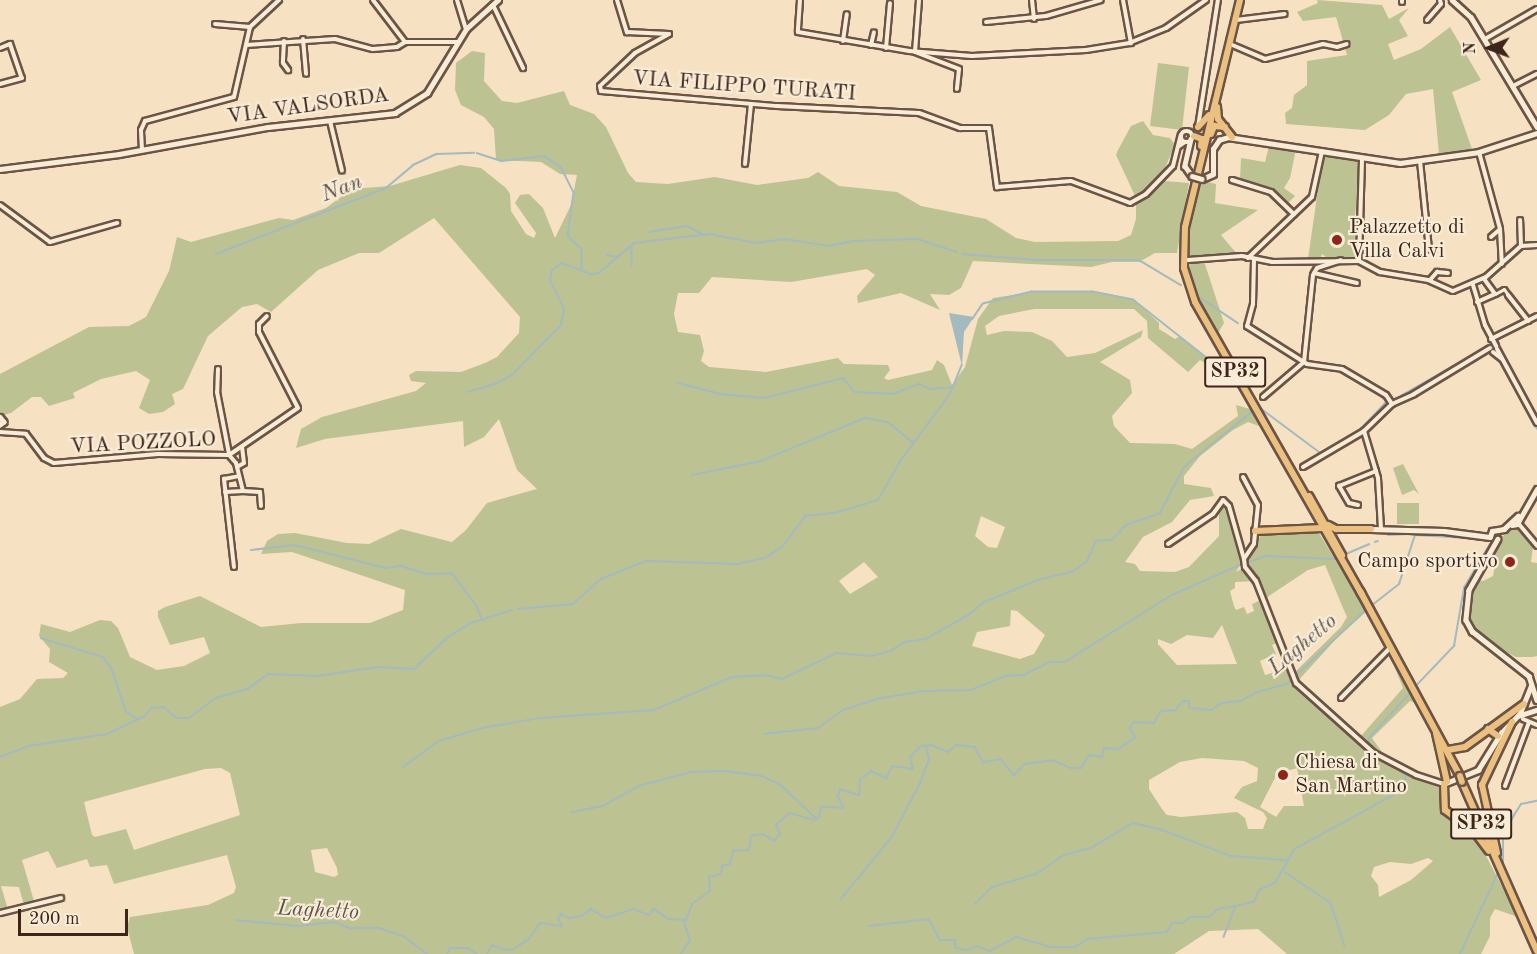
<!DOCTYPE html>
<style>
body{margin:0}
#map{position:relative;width:1537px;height:954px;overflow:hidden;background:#f6e1c2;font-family:"Old Standard TT",serif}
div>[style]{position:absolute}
.green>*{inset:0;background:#bdc293}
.water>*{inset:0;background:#a3babf}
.stream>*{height:1.5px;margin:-0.75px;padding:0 0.75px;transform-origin:0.75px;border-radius:0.75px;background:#a3babf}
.roads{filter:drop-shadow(2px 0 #6c5445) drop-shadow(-2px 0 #6c5445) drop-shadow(0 2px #6c5445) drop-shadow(0 -2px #6c5445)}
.pedestrian>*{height:3px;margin:-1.5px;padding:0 1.5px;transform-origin:1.5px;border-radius:1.5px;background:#f9ecd7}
.minor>*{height:4px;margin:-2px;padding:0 2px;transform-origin:2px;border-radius:2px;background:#f9ecd7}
.tertiary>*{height:4.5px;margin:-2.25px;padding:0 2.25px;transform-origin:2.25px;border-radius:2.25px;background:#f9ecd7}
.tertiary>.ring{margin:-2.25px;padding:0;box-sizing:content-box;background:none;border:4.5px solid #f9ecd7;border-radius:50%}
.primary>*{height:6px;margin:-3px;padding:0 3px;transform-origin:3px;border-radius:3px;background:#ebc081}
.bridges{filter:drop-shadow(2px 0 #6c5445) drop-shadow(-2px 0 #6c5445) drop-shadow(0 2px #6c5445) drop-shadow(0 -2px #6c5445)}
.tertiary-bridge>*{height:4.5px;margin:-2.25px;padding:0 2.25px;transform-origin:2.25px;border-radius:2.25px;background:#f9ecd7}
.primary-bridge>*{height:6px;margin:-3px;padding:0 3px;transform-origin:3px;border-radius:3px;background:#ebc081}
.dots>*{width:16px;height:16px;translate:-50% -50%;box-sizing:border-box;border:3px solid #f9ecd7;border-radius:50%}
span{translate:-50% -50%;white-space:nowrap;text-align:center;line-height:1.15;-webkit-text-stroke:4.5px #f9ecd7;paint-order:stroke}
.shield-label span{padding:2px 4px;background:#f9ecd7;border:2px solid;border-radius:4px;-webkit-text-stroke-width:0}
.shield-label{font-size:20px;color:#3e251b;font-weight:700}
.street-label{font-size:21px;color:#3e251b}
.poi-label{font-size:21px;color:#3e251b}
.left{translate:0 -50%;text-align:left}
.right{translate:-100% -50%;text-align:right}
.water-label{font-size:22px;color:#5c524c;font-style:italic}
.north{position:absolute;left:1459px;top:18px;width:60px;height:60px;-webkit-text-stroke:4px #f9ecd7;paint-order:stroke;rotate:269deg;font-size:16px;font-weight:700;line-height:24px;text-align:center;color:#3e251b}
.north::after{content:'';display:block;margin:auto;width:21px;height:27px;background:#3e251b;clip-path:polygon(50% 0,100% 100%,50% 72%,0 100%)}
.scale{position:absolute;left:18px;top:909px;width:110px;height:27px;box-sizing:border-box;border:3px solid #3e251b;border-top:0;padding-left:8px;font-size:18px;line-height:21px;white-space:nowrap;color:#3e251b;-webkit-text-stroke:4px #f9ecd7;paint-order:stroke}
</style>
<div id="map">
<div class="green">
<i style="clip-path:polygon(1317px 0,1382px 5px,1389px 19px,1409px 8px,1399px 20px,1408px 36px,1388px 44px,1394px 60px,1421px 49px,1450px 27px,1481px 80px,1452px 92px,1472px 149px,1439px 154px,1433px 89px,1406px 94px,1389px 115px,1365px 130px,1286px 124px,1285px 113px,1292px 108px,1294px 95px,1307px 85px,1307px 61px,1347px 55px,1336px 17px,1303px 21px,1297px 12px,1318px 3px)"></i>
<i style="clip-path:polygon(evenodd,472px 51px,485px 53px,484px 81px,502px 101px,517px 103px,564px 91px,570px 105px,594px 114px,606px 127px,628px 173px,636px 182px,668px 184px,715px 177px,757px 185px,808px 178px,818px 172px,839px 186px,897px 192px,921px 206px,986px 219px,1016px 238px,1035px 242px,1118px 241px,1131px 235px,1136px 219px,1136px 198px,1116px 155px,1118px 150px,1131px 126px,1143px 121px,1153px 135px,1170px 138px,1175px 145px,1164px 170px,1165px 181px,1189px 183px,1177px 253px,1155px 253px,1139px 262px,1112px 262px,1091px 267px,973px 261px,961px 288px,949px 295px,930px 294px,940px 310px,901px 293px,858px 303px,857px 296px,875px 275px,867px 269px,791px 282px,712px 277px,699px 293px,678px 293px,674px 314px,678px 332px,700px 335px,704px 351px,701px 361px,709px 367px,766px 372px,838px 358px,844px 364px,888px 365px,890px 370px,884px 378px,888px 380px,932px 370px,937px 360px,944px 365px,952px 385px,965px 367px,978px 319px,993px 298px,1039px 291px,1094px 291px,1134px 299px,1159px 323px,1159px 329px,1175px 339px,1180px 336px,1215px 364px,1224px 359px,1237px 383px,1200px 360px,1188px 372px,1148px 338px,1147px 321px,1134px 309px,1034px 309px,999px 316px,985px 326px,987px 335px,1004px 331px,1032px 332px,1052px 341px,1067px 357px,1095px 353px,1143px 330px,1141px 337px,1100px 362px,1130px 380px,1132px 393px,1112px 416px,1114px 426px,1130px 443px,1175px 444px,1192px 449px,1238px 416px,1236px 405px,1250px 409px,1259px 426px,1248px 422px,1233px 430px,1200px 456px,1184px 476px,1184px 484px,1211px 488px,1214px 496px,1190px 500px,1172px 522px,1143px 537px,1125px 562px,1135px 564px,1140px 571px,1175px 572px,1189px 567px,1219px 536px,1219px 509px,1224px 504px,1242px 562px,1236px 572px,1243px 568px,1256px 581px,1235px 582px,1235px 588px,1230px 591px,1234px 606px,1236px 610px,1244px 607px,1247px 614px,1254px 611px,1252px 604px,1263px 599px,1281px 641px,1272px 645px,1276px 654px,1260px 661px,1265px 675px,1290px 668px,1297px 687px,1361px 736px,1403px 688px,1390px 656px,1385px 655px,1390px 652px,1420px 705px,1410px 701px,1372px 738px,1382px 752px,1375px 754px,1440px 788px,1445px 812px,1475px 835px,1518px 917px,1495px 909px,1490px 918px,1490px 936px,1481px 954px,1287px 954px,1258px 929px,1209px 931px,1174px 954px,134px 954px,127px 927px,130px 917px,208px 905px,234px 893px,236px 887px,227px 855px,114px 884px,107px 865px,90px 867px,87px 859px,57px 868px,48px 851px,22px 860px,34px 901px,24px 905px,19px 887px,1px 886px,9px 913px,0 915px,0 707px,20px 699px,37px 679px,63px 678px,68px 673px,49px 662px,50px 649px,39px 636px,41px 624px,70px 632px,100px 620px,111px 621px,118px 628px,130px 657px,157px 670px,184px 666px,210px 653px,204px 637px,170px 645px,158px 617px,158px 611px,165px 607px,200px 596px,261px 627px,301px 623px,370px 623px,403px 610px,405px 590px,292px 552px,261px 554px,267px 541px,278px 534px,295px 533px,347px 543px,369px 544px,401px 529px,452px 542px,466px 530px,487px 503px,537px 489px,517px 470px,499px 419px,484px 437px,464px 447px,463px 421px,325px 439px,296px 448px,301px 429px,322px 417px,416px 391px,426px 383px,411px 381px,409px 375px,416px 371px,461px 372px,485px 363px,497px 357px,519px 333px,520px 317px,434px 218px,379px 253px,359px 253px,318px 270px,271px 312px,257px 304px,242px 307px,208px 336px,183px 389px,172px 394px,175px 404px,163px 412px,149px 414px,139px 408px,150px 380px,136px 371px,101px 379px,73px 393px,75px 398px,49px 406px,41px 397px,32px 397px,11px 413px,0 416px,0 374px,89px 327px,129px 326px,146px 317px,169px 271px,177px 237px,191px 242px,279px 218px,293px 220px,326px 208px,352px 189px,390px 186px,460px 165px,481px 168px,506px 188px,510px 194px,511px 211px,526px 234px,534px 238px,536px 233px,515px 203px,520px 195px,529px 194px,543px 208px,555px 238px,571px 205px,577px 175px,560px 174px,541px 162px,496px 160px,494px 129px,484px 117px,461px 105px,455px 90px,456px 63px,472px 51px,981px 516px,1005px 527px,997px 548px,988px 547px,975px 536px,981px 516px,472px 51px,864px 562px,878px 577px,850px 594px,839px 581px,864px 562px,472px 51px,1011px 610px,1017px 611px,1045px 635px,1034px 654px,1020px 659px,972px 646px,977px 632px,1010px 626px,1011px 610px,472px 51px,1222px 625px,1237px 664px,1177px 665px,1158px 644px,1158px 639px,1171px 644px,1187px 635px,1213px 638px,1222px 625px,472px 51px,1202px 758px,1244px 761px,1258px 768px,1257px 781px,1242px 787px,1234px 798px,1263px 812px,1267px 818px,1263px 829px,1248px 829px,1245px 818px,1237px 812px,1181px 817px,1167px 815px,1162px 809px,1149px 789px,1149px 780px,1180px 762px,1202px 758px,472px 51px,221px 768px,230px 773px,240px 815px,134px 850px,126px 829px,95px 837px,92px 835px,84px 802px,205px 769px,221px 768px,472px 51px,1297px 768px,1304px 806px,1284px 806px,1276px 817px,1260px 807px,1277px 774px,1297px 768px,472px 51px,327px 848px,337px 868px,338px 875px,334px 877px,315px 872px,311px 850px,327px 848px,472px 51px,1428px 858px,1433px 861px,1411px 880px,1379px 897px,1378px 885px,1371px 876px,1374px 867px,1390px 862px,1411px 864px,1428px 858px)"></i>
<i style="clip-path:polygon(1158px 63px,1189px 67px,1182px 130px,1150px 126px)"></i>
<i style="clip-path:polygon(1269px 146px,1296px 149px,1290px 178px,1284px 188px,1295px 196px,1287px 204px,1263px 186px,1240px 181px,1241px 158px,1265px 162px)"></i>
<i style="clip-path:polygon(1323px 155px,1360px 162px,1354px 226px,1356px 258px,1327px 258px,1322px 254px,1320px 259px,1308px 259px)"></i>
<i style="clip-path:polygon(1199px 180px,1216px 184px,1215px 203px,1258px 210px,1221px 235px,1237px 254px,1187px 257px,1187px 230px)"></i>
<i style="clip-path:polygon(1204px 261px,1224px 323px,1218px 333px,1198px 298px,1190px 269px,1190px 262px)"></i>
<i style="clip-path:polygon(1403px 464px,1419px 494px,1414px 490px,1402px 495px,1393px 468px)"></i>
<i style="clip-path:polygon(1397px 503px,1419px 503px,1419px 524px,1397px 524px)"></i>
<i style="clip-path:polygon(1517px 528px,1533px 547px,1531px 562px,1537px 563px,1537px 656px,1532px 657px,1516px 657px,1504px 651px,1478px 631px,1469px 617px,1475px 584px,1477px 579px,1483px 581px,1493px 576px,1495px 564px,1489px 559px,1507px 530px)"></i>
<i style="clip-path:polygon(1317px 530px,1367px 611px,1337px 638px,1296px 683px,1295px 672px,1341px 627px,1347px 617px,1343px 608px,1325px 565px,1308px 570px,1266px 598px,1246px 559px,1256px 549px,1261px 533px)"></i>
</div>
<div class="water">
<i style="clip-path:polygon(949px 313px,974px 317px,964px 332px,962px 366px)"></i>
</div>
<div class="stream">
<i style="left:477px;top:153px;width:26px;rotate:18deg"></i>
<i style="left:502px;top:161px;width:42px;rotate:-6.8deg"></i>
<i style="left:544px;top:156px;width:20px;rotate:33deg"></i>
<i style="left:561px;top:167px;width:29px;rotate:63deg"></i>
<i style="left:574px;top:193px;width:43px;rotate:97.9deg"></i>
<i style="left:568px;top:236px;width:19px;rotate:43deg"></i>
<i style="left:582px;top:249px;width:21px;rotate:90deg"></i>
<i style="left:649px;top:232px;width:38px;rotate:-9deg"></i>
<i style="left:687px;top:226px;width:20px;rotate:27deg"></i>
<i style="left:632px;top:246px;width:20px;rotate:90deg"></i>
<i style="left:216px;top:254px;width:182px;rotate:-21.2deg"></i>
<i style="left:386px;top:188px;width:35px;rotate:-40deg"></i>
<i style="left:413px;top:165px;width:26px;rotate:-25deg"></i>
<i style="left:437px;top:154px;width:37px;rotate:-2deg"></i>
<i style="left:962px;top:254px;width:76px;rotate:4.5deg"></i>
<i style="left:1038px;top:260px;width:101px"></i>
<i style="left:1139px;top:260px;width:49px;rotate:30.8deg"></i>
<i style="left:607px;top:255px;width:11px;rotate:10deg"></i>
<i style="left:1195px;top:294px;width:52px;rotate:34deg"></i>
<i style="left:1511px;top:380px;width:55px;rotate:61.6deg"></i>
<i style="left:678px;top:383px;width:44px;rotate:14.3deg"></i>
<i style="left:721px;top:394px;width:44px;rotate:5.2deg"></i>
<i style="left:765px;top:398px;width:81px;rotate:-14.4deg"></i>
<i style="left:843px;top:378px;width:18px;rotate:49deg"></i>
<i style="left:855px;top:392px;width:38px;rotate:3deg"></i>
<i style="left:893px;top:394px;width:28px;rotate:-21deg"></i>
<i style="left:919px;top:384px;width:13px;rotate:23deg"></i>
<i style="left:931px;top:389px;width:21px;rotate:-5deg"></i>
<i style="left:467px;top:392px;width:32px;rotate:-16deg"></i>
<i style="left:498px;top:383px;width:16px;rotate:-30deg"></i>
<i style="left:512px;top:375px;width:70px;rotate:-45.6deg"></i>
<i style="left:561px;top:325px;width:16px;rotate:-79deg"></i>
<i style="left:564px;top:309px;width:32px;rotate:-116deg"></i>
<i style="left:550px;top:280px;width:10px;rotate:-79deg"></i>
<i style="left:552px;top:270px;width:12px;rotate:-35deg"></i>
<i style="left:562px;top:263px;width:30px;rotate:21deg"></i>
<i style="left:590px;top:274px;width:9px;rotate:-6deg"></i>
<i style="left:599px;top:273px;width:46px;rotate:-40.6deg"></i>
<i style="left:634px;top:243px;width:77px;rotate:-6.8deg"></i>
<i style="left:710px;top:234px;width:47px;rotate:11.1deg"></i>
<i style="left:756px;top:243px;width:29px;rotate:-8deg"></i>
<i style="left:785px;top:239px;width:45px;rotate:9deg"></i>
<i style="left:829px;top:246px;width:24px;rotate:-12deg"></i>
<i style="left:852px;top:241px;width:66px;rotate:-1.7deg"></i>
<i style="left:918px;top:239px;width:41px;rotate:18.4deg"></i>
<i style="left:1401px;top:396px;width:100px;rotate:-29.9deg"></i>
<i style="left:1259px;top:407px;width:79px;rotate:36.7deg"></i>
<i style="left:1339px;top:444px;width:27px;rotate:-34deg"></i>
<i style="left:1361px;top:429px;width:35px;rotate:-47deg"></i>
<i style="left:692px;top:475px;width:70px;rotate:-11.5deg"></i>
<i style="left:761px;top:461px;width:113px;rotate:-22.5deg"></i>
<i style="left:865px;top:418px;width:23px;rotate:10deg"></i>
<i style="left:888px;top:422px;width:32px;rotate:39deg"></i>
<i style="left:1529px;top:508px;width:14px;rotate:-56deg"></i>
<i style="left:1388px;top:535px;width:20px;rotate:-3deg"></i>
<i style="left:1375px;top:542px;width:3px;rotate:-18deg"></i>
<i style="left:251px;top:550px;width:44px;rotate:-6.5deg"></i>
<i style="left:295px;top:545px;width:93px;rotate:14.3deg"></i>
<i style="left:385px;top:568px;width:16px;rotate:-7deg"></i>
<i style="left:401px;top:566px;width:28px;rotate:17deg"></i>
<i style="left:428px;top:574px;width:24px;rotate:-2deg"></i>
<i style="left:452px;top:573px;width:41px;rotate:52.9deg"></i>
<i style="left:477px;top:606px;width:14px;rotate:69deg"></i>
<i style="left:1346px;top:554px;width:25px;rotate:-23deg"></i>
<i style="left:1247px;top:563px;width:20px;rotate:-20deg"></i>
<i style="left:1266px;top:556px;width:69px;rotate:2.5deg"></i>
<i style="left:1371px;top:606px;width:36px;rotate:-38deg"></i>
<i style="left:1399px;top:584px;width:52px;rotate:-71.9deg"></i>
<i style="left:1415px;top:535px;width:72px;rotate:3.2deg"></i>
<i style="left:518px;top:609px;width:55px;rotate:-5.2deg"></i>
<i style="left:573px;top:604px;width:38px;rotate:-42deg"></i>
<i style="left:601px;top:579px;width:48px;rotate:-21.8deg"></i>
<i style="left:646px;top:561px;width:92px;rotate:1.9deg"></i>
<i style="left:738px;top:564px;width:28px;rotate:-13deg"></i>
<i style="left:765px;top:558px;width:20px;rotate:-33deg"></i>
<i style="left:782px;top:547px;width:39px;rotate:-53deg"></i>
<i style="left:805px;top:516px;width:30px;rotate:-6deg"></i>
<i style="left:835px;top:513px;width:45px;rotate:-16.8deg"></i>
<i style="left:878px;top:500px;width:46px;rotate:-60.1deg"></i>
<i style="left:901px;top:460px;width:82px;rotate:-53.4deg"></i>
<i style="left:950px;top:394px;width:31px;rotate:-68deg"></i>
<i style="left:41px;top:638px;width:65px;rotate:17deg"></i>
<i style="left:103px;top:657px;width:15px;rotate:53deg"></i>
<i style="left:112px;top:669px;width:44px;rotate:71.6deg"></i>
<i style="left:126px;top:711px;width:14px;rotate:36deg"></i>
<i style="left:1415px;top:687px;width:57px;rotate:-46.4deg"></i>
<i style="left:1454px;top:646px;width:59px;rotate:-80.2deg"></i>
<i style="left:1464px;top:588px;width:51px;rotate:-59.4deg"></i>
<i style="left:764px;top:734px;width:54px;rotate:-6.3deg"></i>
<i style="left:818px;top:728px;width:31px;rotate:-36deg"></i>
<i style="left:843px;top:710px;width:35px;rotate:-18deg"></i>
<i style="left:876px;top:699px;width:50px;rotate:-9.3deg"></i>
<i style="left:925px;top:691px;width:46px;rotate:-1.2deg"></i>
<i style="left:971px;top:690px;width:37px;rotate:-22deg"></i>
<i style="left:1005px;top:676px;width:19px;rotate:-3deg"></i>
<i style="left:1024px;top:675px;width:28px;rotate:-27deg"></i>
<i style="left:1049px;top:662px;width:16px"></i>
<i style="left:1065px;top:662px;width:126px;rotate:-32.1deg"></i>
<i style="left:1172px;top:595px;width:77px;rotate:-23.9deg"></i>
<i style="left:1377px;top:752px;width:11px;rotate:-135deg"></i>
<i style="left:1369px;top:744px;width:6px;rotate:-90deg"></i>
<i style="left:1369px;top:738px;width:64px;rotate:-47.5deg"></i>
<i style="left:0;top:757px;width:30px;rotate:-21deg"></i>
<i style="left:28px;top:746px;width:80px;rotate:-8.6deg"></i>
<i style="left:107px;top:734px;width:42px;rotate:-25.3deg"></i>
<i style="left:145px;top:716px;width:10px;rotate:-53deg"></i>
<i style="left:151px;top:708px;width:13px;rotate:-4deg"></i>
<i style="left:164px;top:707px;width:17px;rotate:40deg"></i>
<i style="left:177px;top:718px;width:12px"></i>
<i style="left:189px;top:718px;width:34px;rotate:-37deg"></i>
<i style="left:216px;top:698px;width:33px;rotate:-16deg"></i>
<i style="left:248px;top:689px;width:25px;rotate:-37deg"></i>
<i style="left:268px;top:674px;width:49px;rotate:2.3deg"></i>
<i style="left:317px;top:676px;width:61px;rotate:-8.5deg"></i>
<i style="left:377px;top:667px;width:37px;rotate:3deg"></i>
<i style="left:414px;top:669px;width:45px;rotate:-43.2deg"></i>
<i style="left:447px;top:638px;width:28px;rotate:-32deg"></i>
<i style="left:471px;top:623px;width:43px;rotate:-17.6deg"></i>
<i style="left:403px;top:767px;width:44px;rotate:-35.8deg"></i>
<i style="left:439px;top:741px;width:45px;rotate:-16.8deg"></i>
<i style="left:482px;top:728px;width:59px;rotate:-9.8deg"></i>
<i style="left:540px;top:718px;width:114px;rotate:-4deg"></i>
<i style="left:654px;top:710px;width:85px;rotate:-22.9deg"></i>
<i style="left:732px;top:677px;width:34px;rotate:-3deg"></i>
<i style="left:766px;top:675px;width:16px;rotate:14deg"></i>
<i style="left:782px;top:679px;width:61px;rotate:-25.3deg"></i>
<i style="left:837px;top:653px;width:35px;rotate:5deg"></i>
<i style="left:872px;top:656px;width:20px;rotate:-15deg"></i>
<i style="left:891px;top:651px;width:17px;rotate:-33deg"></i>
<i style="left:905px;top:642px;width:21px;rotate:-8deg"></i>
<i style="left:926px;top:639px;width:51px;rotate:-29.6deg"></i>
<i style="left:970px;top:614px;width:18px;rotate:-41deg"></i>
<i style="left:984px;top:602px;width:61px;rotate:-22deg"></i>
<i style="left:1041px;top:579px;width:32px;rotate:-13deg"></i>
<i style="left:1072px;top:572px;width:19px;rotate:-36deg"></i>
<i style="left:1087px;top:561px;width:22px;rotate:-66deg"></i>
<i style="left:1096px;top:541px;width:16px;rotate:-4deg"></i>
<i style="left:1112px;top:540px;width:21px;rotate:-47deg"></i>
<i style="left:1126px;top:525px;width:36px;rotate:-19deg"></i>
<i style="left:1160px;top:513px;width:52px;rotate:-62.4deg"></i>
<i style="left:1184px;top:467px;width:89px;rotate:-39.1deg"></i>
<i style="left:1253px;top:411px;width:38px;rotate:-122deg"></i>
<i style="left:1233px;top:379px;width:127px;rotate:-141.7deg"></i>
<i style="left:1133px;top:300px;width:41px;rotate:-168.7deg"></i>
<i style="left:1093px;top:292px;width:61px;rotate:180deg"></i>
<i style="left:1032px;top:292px;width:50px;rotate:166.2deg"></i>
<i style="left:983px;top:304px;width:18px;rotate:124deg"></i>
<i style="left:572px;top:812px;width:32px;rotate:-11deg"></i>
<i style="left:603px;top:806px;width:41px;rotate:-29.1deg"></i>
<i style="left:639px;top:786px;width:54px;rotate:-15.1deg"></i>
<i style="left:691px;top:772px;width:35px;rotate:-2deg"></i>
<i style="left:726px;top:771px;width:36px;rotate:8deg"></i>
<i style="left:762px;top:776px;width:21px;rotate:25deg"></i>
<i style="left:781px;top:785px;width:50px;rotate:43.4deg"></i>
<i style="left:1503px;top:864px;width:27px;rotate:-90deg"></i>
<i style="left:1503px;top:837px;width:22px;rotate:-63deg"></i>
<i style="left:1513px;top:817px;width:15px;rotate:-58deg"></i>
<i style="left:1521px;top:804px;width:16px;rotate:-11deg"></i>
<i style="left:1285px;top:872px;width:55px;rotate:34deg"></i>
<i style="left:1331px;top:903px;width:45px;rotate:72deg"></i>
<i style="left:840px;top:900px;width:82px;rotate:-50.5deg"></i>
<i style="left:892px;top:837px;width:61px;rotate:-62.6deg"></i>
<i style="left:920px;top:783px;width:26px;rotate:-69deg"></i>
<i style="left:929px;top:759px;width:12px;rotate:-104deg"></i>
<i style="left:975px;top:904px;width:24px;rotate:-45deg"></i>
<i style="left:992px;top:887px;width:46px;rotate:-16.5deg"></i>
<i style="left:1036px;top:874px;width:34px;rotate:-34deg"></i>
<i style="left:1064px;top:855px;width:30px;rotate:-15deg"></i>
<i style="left:1093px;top:847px;width:47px;rotate:-31deg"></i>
<i style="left:1133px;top:823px;width:28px;rotate:13deg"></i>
<i style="left:1160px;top:829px;width:76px;rotate:20.8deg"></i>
<i style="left:1231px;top:856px;width:55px;rotate:4.2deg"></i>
<i style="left:1236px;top:906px;width:18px;rotate:-13deg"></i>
<i style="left:1254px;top:902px;width:13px;rotate:-67deg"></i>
<i style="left:1259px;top:890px;width:17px;rotate:-24deg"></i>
<i style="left:1275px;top:883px;width:39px;rotate:-60deg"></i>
<i style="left:1295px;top:849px;width:114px;rotate:-28.8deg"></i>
<i style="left:1395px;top:794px;width:11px;rotate:-45deg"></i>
<i style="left:1403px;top:786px;width:11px;rotate:-75deg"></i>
<i style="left:1406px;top:775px;width:30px;rotate:-147deg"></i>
<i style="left:236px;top:920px;width:62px;rotate:5.5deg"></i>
<i style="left:298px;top:926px;width:37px;rotate:-6deg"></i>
<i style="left:335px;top:922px;width:15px;rotate:23deg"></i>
<i style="left:349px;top:928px;width:30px"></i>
<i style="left:379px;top:928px;width:26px;rotate:18deg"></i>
<i style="left:404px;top:936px;width:29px;rotate:38deg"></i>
<i style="left:869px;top:926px;width:60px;rotate:-6.7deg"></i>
<i style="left:929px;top:919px;width:24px;rotate:62deg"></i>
<i style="left:940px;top:940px;width:15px"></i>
<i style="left:955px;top:940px;width:8px;rotate:83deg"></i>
<i style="left:956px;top:948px;width:11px;rotate:10deg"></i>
<i style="left:967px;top:950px;width:12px;rotate:-20deg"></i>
<i style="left:978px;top:946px;width:13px;rotate:23deg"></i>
<i style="left:990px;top:951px;width:30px;rotate:-28deg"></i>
<i style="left:1016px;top:937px;width:37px;rotate:16deg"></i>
<i style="left:1052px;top:947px;width:23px"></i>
<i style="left:1075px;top:947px;width:15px;rotate:-32deg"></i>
<i style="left:1088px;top:939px;width:79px;rotate:-5.1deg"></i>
<i style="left:1167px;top:932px;width:10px;rotate:-61deg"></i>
<i style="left:1172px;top:923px;width:10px"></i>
<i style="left:1182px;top:923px;width:11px;rotate:-34deg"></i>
<i style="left:1191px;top:917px;width:18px"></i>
<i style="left:1209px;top:917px;width:12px;rotate:-42deg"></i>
<i style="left:1218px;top:909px;width:18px;rotate:-9deg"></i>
<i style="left:1236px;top:906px;width:33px;rotate:111deg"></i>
<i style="left:447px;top:954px;width:7px;rotate:-63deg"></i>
<i style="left:450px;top:948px;width:18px"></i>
<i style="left:468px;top:948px;width:11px;rotate:34deg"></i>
<i style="left:487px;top:954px;width:10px;rotate:-61deg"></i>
<i style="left:492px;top:945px;width:15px;rotate:20deg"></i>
<i style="left:506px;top:950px;width:8px;rotate:-7deg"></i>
<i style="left:514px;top:949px;width:18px;rotate:-34deg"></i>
<i style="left:529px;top:939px;width:19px;rotate:-55deg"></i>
<i style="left:540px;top:923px;width:22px;rotate:8deg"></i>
<i style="left:562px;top:926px;width:8px;rotate:-120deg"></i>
<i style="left:558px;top:919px;width:6px;rotate:-59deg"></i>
<i style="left:561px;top:914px;width:9px;rotate:27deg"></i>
<i style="left:569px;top:918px;width:13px;rotate:-9deg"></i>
<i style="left:582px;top:916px;width:11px;rotate:-38deg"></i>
<i style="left:591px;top:909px;width:17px;rotate:31deg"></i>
<i style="left:606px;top:918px;width:29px;rotate:-18deg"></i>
<i style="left:634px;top:909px;width:16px;rotate:22deg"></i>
<i style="left:649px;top:915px;width:8px;rotate:-50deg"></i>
<i style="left:654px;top:909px;width:18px;rotate:34deg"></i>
<i style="left:669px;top:919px;width:17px;rotate:3deg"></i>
<i style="left:686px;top:920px;width:17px;rotate:-69deg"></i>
<i style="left:692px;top:904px;width:22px;rotate:-36deg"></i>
<i style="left:710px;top:891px;width:14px;rotate:-94deg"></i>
<i style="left:709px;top:877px;width:12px;rotate:-14deg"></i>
<i style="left:721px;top:874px;width:8px;rotate:-83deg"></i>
<i style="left:722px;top:866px;width:8px;rotate:-14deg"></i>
<i style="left:730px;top:864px;width:13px;rotate:-77deg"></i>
<i style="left:733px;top:851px;width:16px;rotate:-4deg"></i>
<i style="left:749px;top:850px;width:14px;rotate:-82deg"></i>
<i style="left:751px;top:836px;width:12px;rotate:-9deg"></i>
<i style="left:763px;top:834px;width:13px;rotate:32deg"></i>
<i style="left:774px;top:841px;width:9px;rotate:-49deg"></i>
<i style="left:780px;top:834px;width:10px;rotate:-114deg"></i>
<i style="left:776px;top:825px;width:18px;rotate:-41deg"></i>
<i style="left:790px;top:813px;width:25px;rotate:16deg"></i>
<i style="left:814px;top:820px;width:6px;rotate:-31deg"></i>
<i style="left:819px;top:817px;width:10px;rotate:-79deg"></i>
<i style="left:821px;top:807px;width:23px;rotate:2deg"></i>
<i style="left:844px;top:808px;width:13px;rotate:-119deg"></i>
<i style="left:838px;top:797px;width:8px;rotate:-76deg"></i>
<i style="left:840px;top:789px;width:20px;rotate:18deg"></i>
<i style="left:859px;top:795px;width:15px;rotate:-86deg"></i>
<i style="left:860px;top:780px;width:14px;rotate:-39deg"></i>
<i style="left:871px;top:771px;width:17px;rotate:25deg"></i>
<i style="left:886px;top:778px;width:13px;rotate:-63deg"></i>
<i style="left:892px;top:766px;width:21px;rotate:8deg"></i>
<i style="left:913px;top:769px;width:12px;rotate:-104deg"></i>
<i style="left:910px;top:757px;width:16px;rotate:-45deg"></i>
<i style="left:921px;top:746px;width:11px;rotate:-5deg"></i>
<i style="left:932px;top:745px;width:17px;rotate:24deg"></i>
<i style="left:948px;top:752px;width:11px;rotate:-41deg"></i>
<i style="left:956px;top:745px;width:19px;rotate:6deg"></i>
<i style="left:975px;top:747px;width:17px;rotate:62deg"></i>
<i style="left:983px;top:762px;width:18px;rotate:-9deg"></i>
<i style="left:1001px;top:759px;width:21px;rotate:51deg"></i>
<i style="left:1014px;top:775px;width:16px;rotate:-45deg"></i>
<i style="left:1025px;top:764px;width:27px;rotate:-8deg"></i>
<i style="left:1052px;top:760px;width:21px;rotate:23deg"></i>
<i style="left:1071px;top:768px;width:10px"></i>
<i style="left:1081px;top:768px;width:15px;rotate:-58deg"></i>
<i style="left:1089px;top:755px;width:13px;rotate:9deg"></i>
<i style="left:1102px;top:757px;width:9px;rotate:-77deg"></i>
<i style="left:1104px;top:748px;width:14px;rotate:4deg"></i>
<i style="left:1118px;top:749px;width:20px;rotate:-33deg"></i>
<i style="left:1135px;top:738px;width:11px;rotate:-117deg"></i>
<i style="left:1130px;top:728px;width:7px;rotate:-56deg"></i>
<i style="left:1134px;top:722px;width:20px;rotate:3deg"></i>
<i style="left:1154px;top:723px;width:14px;rotate:-60deg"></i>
<i style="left:1161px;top:711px;width:15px;rotate:-4deg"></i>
<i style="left:1176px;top:710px;width:11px;rotate:-52deg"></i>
<i style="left:1183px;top:701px;width:6px"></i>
<i style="left:1189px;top:701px;width:7px;rotate:82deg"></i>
<i style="left:1190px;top:708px;width:22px;rotate:5deg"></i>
<i style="left:1212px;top:710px;width:11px;rotate:-38deg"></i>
<i style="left:1221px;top:703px;width:20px;rotate:-6deg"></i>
<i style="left:1241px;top:701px;width:18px;rotate:-29deg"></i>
<i style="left:1257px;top:692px;width:31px;rotate:-15deg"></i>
<i style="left:1287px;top:684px;width:110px;rotate:-43.2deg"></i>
<i style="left:681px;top:954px;width:17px;rotate:-57deg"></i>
<i style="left:690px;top:940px;width:20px;rotate:-110deg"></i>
<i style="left:1460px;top:954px;width:87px;rotate:-64.9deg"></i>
</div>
<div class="roads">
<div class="pedestrian">
<i style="left:1495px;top:294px;width:10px;rotate:-29deg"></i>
<i style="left:1504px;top:289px;width:7px;rotate:56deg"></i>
</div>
<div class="minor">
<i style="left:373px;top:0;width:53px;rotate:52.7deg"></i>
<i style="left:457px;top:0;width:30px;rotate:73deg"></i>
<i style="left:617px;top:0;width:34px;rotate:73deg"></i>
<i style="left:627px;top:32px;width:42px;rotate:2.7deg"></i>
<i style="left:669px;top:34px;width:39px;rotate:151deg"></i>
<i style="left:635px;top:53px;width:48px;rotate:136.7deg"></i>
<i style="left:600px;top:86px;width:5px;rotate:79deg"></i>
<i style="left:601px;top:91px;width:177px;rotate:4.9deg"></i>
<i style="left:777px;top:106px;width:142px;rotate:2.8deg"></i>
<i style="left:919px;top:113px;width:44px;rotate:20.1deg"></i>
<i style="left:960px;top:128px;width:29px"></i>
<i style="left:989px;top:128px;width:60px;rotate:82.3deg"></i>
<i style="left:997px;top:187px;width:74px;rotate:-4.6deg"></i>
<i style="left:1071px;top:181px;width:63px;rotate:20.4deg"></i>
<i style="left:1130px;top:203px;width:18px;rotate:-29deg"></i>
<i style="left:1146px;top:194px;width:39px;rotate:-46deg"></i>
<i style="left:1173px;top:166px;width:32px;rotate:-76deg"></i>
<i style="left:800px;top:0;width:32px;rotate:94deg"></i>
<i style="left:798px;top:32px;width:113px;rotate:9.7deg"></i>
<i style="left:909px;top:51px;width:63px;rotate:4.5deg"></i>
<i style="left:972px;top:56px;width:114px;rotate:-3deg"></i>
<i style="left:1086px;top:50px;width:44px;rotate:-9.2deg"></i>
<i style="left:1129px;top:43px;width:40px;rotate:-22deg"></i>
<i style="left:1166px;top:28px;width:49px;rotate:-35deg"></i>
<i style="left:919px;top:0;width:52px;rotate:94.4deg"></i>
<i style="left:915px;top:52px;width:47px;rotate:21.1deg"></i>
<i style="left:959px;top:69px;width:20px;rotate:96deg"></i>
<i style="left:1032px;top:0;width:19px;rotate:84deg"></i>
<i style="left:1123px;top:0;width:44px;rotate:79.5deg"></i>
<i style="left:1402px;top:0;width:2px;rotate:90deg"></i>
<i style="left:493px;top:5px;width:70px;rotate:64.5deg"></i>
<i style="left:1236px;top:20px;width:49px;rotate:-7deg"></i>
<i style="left:1427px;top:20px;width:21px;rotate:-49deg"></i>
<i style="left:1441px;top:4px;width:4px;rotate:-104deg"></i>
<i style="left:986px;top:22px;width:60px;rotate:-5.7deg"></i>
<i style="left:1046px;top:16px;width:57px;rotate:-16.2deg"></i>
<i style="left:215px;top:24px;width:35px;rotate:5deg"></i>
<i style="left:303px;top:39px;width:35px;rotate:85deg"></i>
<i style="left:1485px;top:39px;width:60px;rotate:-30deg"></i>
<i style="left:284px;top:41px;width:22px;rotate:93deg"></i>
<i style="left:283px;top:63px;width:9px;rotate:54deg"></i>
<i style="left:843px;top:41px;width:27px;rotate:-82deg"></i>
<i style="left:1230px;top:44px;width:38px;rotate:23deg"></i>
<i style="left:1265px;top:59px;width:60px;rotate:-14.5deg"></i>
<i style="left:1323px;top:44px;width:14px;rotate:12deg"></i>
<i style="left:1337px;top:47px;width:10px;rotate:-17deg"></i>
<i style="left:246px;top:45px;width:89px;rotate:-3.9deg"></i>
<i style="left:335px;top:39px;width:39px;rotate:15deg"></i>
<i style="left:373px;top:49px;width:24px;rotate:-5deg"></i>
<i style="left:397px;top:47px;width:9px;rotate:-32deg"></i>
<i style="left:405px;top:42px;width:52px"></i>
<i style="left:871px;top:45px;width:13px;rotate:-77deg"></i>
<i style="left:0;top:48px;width:11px;rotate:-22deg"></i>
<i style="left:10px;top:44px;width:36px;rotate:71deg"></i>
<i style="left:22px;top:78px;width:23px;rotate:165deg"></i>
<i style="left:886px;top:48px;width:45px;rotate:-84.9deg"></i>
<i style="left:1513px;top:86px;width:27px;rotate:-27deg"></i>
<i style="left:330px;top:121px;width:51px;rotate:76.5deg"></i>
<i style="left:1198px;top:127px;width:129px;rotate:-81.1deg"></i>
<i style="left:1179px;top:146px;width:7px;rotate:-34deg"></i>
<i style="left:142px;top:150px;width:20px;rotate:-93deg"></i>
<i style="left:141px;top:130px;width:10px;rotate:-66deg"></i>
<i style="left:145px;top:121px;width:92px;rotate:-15.1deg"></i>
<i style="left:234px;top:97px;width:72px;rotate:-77.1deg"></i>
<i style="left:250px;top:27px;width:40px;rotate:-43deg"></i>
<i style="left:1479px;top:152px;width:80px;rotate:74.7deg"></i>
<i style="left:1500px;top:229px;width:35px;rotate:87deg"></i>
<i style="left:1420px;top:161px;width:89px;rotate:84.2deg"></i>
<i style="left:745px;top:164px;width:60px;rotate:-84.3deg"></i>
<i style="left:1232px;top:180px;width:41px;rotate:17.1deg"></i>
<i style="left:1271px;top:192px;width:32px;rotate:44deg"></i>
<i style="left:0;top:205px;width:62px;rotate:36.5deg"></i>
<i style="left:50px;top:242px;width:70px;rotate:-15.8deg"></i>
<i style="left:1491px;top:237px;width:11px;rotate:-41deg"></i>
<i style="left:1521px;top:246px;width:16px;rotate:-4deg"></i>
<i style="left:1248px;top:258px;width:88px;rotate:-43.6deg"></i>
<i style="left:1312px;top:197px;width:47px;rotate:-77.7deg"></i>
<i style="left:1188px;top:260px;width:54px;rotate:-4.2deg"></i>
<i style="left:1242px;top:256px;width:31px;rotate:11deg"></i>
<i style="left:1272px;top:262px;width:87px;rotate:-0.7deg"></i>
<i style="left:1359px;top:261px;width:24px;rotate:28deg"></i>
<i style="left:1380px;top:272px;width:49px;rotate:9.5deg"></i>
<i style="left:1428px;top:280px;width:27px;rotate:24deg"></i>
<i style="left:1453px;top:291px;width:36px;rotate:-23deg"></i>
<i style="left:1486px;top:277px;width:47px;rotate:-41.5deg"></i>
<i style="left:1521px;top:246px;width:26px;rotate:-92deg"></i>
<i style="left:1254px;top:260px;width:44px;rotate:91.3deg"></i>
<i style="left:1253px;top:304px;width:23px;rotate:105deg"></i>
<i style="left:1247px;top:326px;width:71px;rotate:32.3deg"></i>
<i style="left:1307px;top:364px;width:35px;rotate:8deg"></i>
<i style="left:1342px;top:369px;width:51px;rotate:30.6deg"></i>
<i style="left:1386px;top:395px;width:11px;rotate:56deg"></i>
<i style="left:1359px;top:261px;width:103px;rotate:-88.3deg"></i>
<i style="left:1314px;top:273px;width:44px;rotate:13.1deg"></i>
<i style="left:1430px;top:280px;width:11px;rotate:-49deg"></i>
<i style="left:1437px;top:272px;width:11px;rotate:5deg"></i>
<i style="left:1473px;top:285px;width:42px;rotate:73.3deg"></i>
<i style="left:1485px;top:325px;width:24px;rotate:62deg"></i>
<i style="left:1508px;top:295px;width:33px;rotate:52deg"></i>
<i style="left:1477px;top:302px;width:20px;rotate:-24deg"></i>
<i style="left:1495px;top:294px;width:19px;rotate:-126deg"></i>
<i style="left:1491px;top:339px;width:51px;rotate:-26.6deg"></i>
<i style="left:1497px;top:349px;width:84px;rotate:61.6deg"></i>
<i style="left:1493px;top:352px;width:11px;rotate:38deg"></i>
<i style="left:218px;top:369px;width:23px;rotate:92deg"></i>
<i style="left:217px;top:392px;width:63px;rotate:79deg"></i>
<i style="left:1263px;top:397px;width:54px;rotate:-40.5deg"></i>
<i style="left:1304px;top:362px;width:87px;rotate:-84.1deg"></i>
<i style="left:1313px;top:275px;width:8px;rotate:-60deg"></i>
<i style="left:1317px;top:268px;width:25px;rotate:-18deg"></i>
<i style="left:1364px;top:431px;width:49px;rotate:73.4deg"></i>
<i style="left:1378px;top:478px;width:51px;rotate:86.6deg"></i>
<i style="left:0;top:432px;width:26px;rotate:4deg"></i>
<i style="left:26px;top:434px;width:30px;rotate:53deg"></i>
<i style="left:44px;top:458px;width:11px;rotate:27deg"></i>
<i style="left:54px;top:463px;width:104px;rotate:-4.9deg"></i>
<i style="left:158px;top:454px;width:71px;rotate:0.8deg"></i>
<i style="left:229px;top:455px;width:83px;rotate:-34.3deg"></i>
<i style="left:298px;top:408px;width:85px;rotate:-117.2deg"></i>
<i style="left:259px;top:332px;width:8px;rotate:-90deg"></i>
<i style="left:259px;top:324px;width:11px;rotate:-45deg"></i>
<i style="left:229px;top:455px;width:11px;rotate:49deg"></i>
<i style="left:236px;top:463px;width:29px;rotate:76deg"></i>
<i style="left:243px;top:491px;width:17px;rotate:3deg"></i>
<i style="left:260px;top:492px;width:14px;rotate:86deg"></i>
<i style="left:237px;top:467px;width:8px;rotate:-30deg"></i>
<i style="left:244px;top:463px;width:16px;rotate:-97deg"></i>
<i style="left:1303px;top:467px;width:71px;rotate:-30.5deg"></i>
<i style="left:1364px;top:431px;width:39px;rotate:-44deg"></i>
<i style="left:1392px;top:404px;width:24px;rotate:-24deg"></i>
<i style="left:1414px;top:394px;width:89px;rotate:-31.2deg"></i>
<i style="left:1243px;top:477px;width:32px;rotate:62deg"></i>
<i style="left:1258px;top:505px;width:39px;rotate:96deg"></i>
<i style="left:1254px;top:544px;width:18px;rotate:124deg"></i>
<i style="left:1244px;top:559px;width:8px;rotate:83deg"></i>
<i style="left:1245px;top:567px;width:18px;rotate:52deg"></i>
<i style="left:1256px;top:581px;width:110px;rotate:68.6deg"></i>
<i style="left:1296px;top:683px;width:105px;rotate:41.9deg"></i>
<i style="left:1374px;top:753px;width:47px;rotate:27.6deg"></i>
<i style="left:1416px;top:775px;width:29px;rotate:18deg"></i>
<i style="left:225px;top:492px;width:18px;rotate:-3deg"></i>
<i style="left:1358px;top:505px;width:9px;rotate:-167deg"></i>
<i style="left:1349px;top:503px;width:20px;rotate:-120deg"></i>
<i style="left:1339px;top:486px;width:40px;rotate:-22deg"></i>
<i style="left:1518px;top:523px;width:30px;rotate:50deg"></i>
<i style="left:1168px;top:544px;width:54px;rotate:-33.7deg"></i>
<i style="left:1213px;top:514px;width:17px;rotate:-54deg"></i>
<i style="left:1223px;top:500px;width:8px;rotate:45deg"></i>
<i style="left:1229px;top:506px;width:55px;rotate:74.2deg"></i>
<i style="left:234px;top:567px;width:89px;rotate:-96.5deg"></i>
<i style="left:224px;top:479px;width:15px;rotate:-11deg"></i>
<i style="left:1341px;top:698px;width:71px;rotate:-45.6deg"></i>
<i style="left:1523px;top:719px;width:15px;rotate:23deg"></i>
<i style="left:1505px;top:786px;width:68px;rotate:-69.4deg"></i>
<i style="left:0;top:913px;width:63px;rotate:-13.8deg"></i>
</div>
<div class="tertiary">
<i style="left:1452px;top:0;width:25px;rotate:42deg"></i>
<i style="left:1471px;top:17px;width:128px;rotate:59deg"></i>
<i class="ring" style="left:1181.5px;top:131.5px;width:6.5px;height:6.5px"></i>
<i style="left:1191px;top:139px;width:28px;rotate:103deg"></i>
<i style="left:1185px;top:166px;width:12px;rotate:55deg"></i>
<i style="left:0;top:169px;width:120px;rotate:-7.2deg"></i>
<i style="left:119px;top:154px;width:151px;rotate:-10.3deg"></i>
<i style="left:268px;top:127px;width:128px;rotate:-6.3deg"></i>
<i style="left:395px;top:113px;width:38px;rotate:-32deg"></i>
<i style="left:427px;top:93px;width:75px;rotate:-58.6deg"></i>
<i style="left:466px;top:29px;width:43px;rotate:-42.2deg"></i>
<i style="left:1202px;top:179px;width:12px;rotate:-24deg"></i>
<i style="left:1213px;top:174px;width:25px;rotate:-90deg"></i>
<i style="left:1213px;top:149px;width:11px;rotate:-56deg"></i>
<i style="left:1219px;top:140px;width:9px;rotate:-18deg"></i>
<i style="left:1228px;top:137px;width:174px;rotate:8.6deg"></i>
<i style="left:1400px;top:163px;width:80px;rotate:-7.9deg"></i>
<i style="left:1479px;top:152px;width:61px;rotate:-18.1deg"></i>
<i style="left:0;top:417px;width:6px;rotate:51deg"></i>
<i style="left:4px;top:422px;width:5px;rotate:143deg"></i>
<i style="left:1512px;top:525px;width:5px;rotate:-11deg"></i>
<i style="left:1517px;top:524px;width:40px;rotate:-60.3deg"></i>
<i style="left:1371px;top:529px;width:73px;rotate:1.6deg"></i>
<i style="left:1444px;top:531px;width:46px;rotate:7.4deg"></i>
<i style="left:1490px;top:537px;width:6px;rotate:-72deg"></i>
<i style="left:1492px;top:531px;width:12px;rotate:-9deg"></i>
<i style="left:1504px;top:529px;width:19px;rotate:-43deg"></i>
<i style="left:1498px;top:539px;width:59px;rotate:119.6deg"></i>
<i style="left:1469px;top:590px;width:30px;rotate:96deg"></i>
<i style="left:1466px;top:620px;width:13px;rotate:61deg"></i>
<i style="left:1472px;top:631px;width:73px;rotate:38.3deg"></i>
<i style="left:1529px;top:676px;width:25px;rotate:72deg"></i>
<i style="left:1518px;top:716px;width:20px;rotate:-18deg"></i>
<i style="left:1446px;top:783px;width:35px;rotate:-22deg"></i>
<i style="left:1478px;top:770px;width:44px;rotate:-58.1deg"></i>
<i style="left:1501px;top:733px;width:28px;rotate:-46deg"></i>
<i style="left:1520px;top:713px;width:29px;rotate:-68deg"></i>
</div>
<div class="primary">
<i style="left:1240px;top:0;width:234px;rotate:103.6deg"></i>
<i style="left:1185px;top:227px;width:41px;rotate:91.4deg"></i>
<i style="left:1184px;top:268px;width:36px;rotate:72deg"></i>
<i style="left:1195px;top:302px;width:337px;rotate:60.3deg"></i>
<i style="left:1217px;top:107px;width:12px;rotate:85deg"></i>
<i style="left:1218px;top:119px;width:23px;rotate:52deg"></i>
<i style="left:1198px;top:127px;width:16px;rotate:-47deg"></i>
<i style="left:1211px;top:134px;width:9px;rotate:-69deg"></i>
<i style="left:1214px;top:126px;width:11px;rotate:5deg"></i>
<i style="left:1194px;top:136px;width:9px;rotate:21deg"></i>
<i style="left:1202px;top:139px;width:7px;rotate:98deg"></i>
<i style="left:1309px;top:496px;width:68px;rotate:60.8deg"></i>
<i style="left:1328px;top:525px;width:9px;rotate:27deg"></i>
<i style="left:1336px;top:529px;width:35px"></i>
<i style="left:1255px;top:531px;width:67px;rotate:-2.6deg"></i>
<i style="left:1360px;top:591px;width:210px;rotate:61.6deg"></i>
<i style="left:1488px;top:729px;width:12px;rotate:35deg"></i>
<i style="left:1436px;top:733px;width:50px;rotate:77.3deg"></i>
<i style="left:1448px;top:750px;width:17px;rotate:-10deg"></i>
<i style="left:1465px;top:747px;width:73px;rotate:-36.1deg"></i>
<i style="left:1462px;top:782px;width:185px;rotate:66.1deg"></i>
<i style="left:1444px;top:784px;width:26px;rotate:88deg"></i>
<i style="left:1445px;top:810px;width:34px;rotate:36deg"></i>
<i style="left:1473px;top:830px;width:26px;rotate:53deg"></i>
<i style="left:1497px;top:853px;width:70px;rotate:-102.4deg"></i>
<i style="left:1482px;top:785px;width:70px;rotate:-64.5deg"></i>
</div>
</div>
<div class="bridges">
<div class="tertiary-bridge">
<i style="left:1192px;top:176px;width:10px;rotate:17deg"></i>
</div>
<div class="primary-bridge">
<i style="left:1460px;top:776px;width:6px;rotate:72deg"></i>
</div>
</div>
<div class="dots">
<i style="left:1337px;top:240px;background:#8f2418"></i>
<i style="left:1510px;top:562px;background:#8f2418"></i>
<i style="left:1283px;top:775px;background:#8f2418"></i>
</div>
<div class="shield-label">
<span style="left:1235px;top:372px">SP32</span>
<span style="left:1481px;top:824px">SP32</span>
</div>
<div class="street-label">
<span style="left:744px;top:87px;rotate:4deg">VIA FILIPPO TURATI</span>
<span style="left:308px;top:107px;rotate:-8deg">VIA VALSORDA</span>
<span style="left:143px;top:444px;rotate:-3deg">VIA POZZOLO</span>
</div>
<div class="poi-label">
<span class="left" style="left:1349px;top:240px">Palazzetto di<br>Villa Calvi</span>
<span class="right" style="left:1498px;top:562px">Campo sportivo</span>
<span class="left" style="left:1295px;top:775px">Chiesa di<br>San Martino</span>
</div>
<div class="water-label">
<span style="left:342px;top:189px;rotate:-21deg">Nan</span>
<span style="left:1303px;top:645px;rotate:-40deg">Laghetto</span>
<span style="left:318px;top:911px;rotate:3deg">Laghetto</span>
</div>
<div class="north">N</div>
<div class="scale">200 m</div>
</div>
